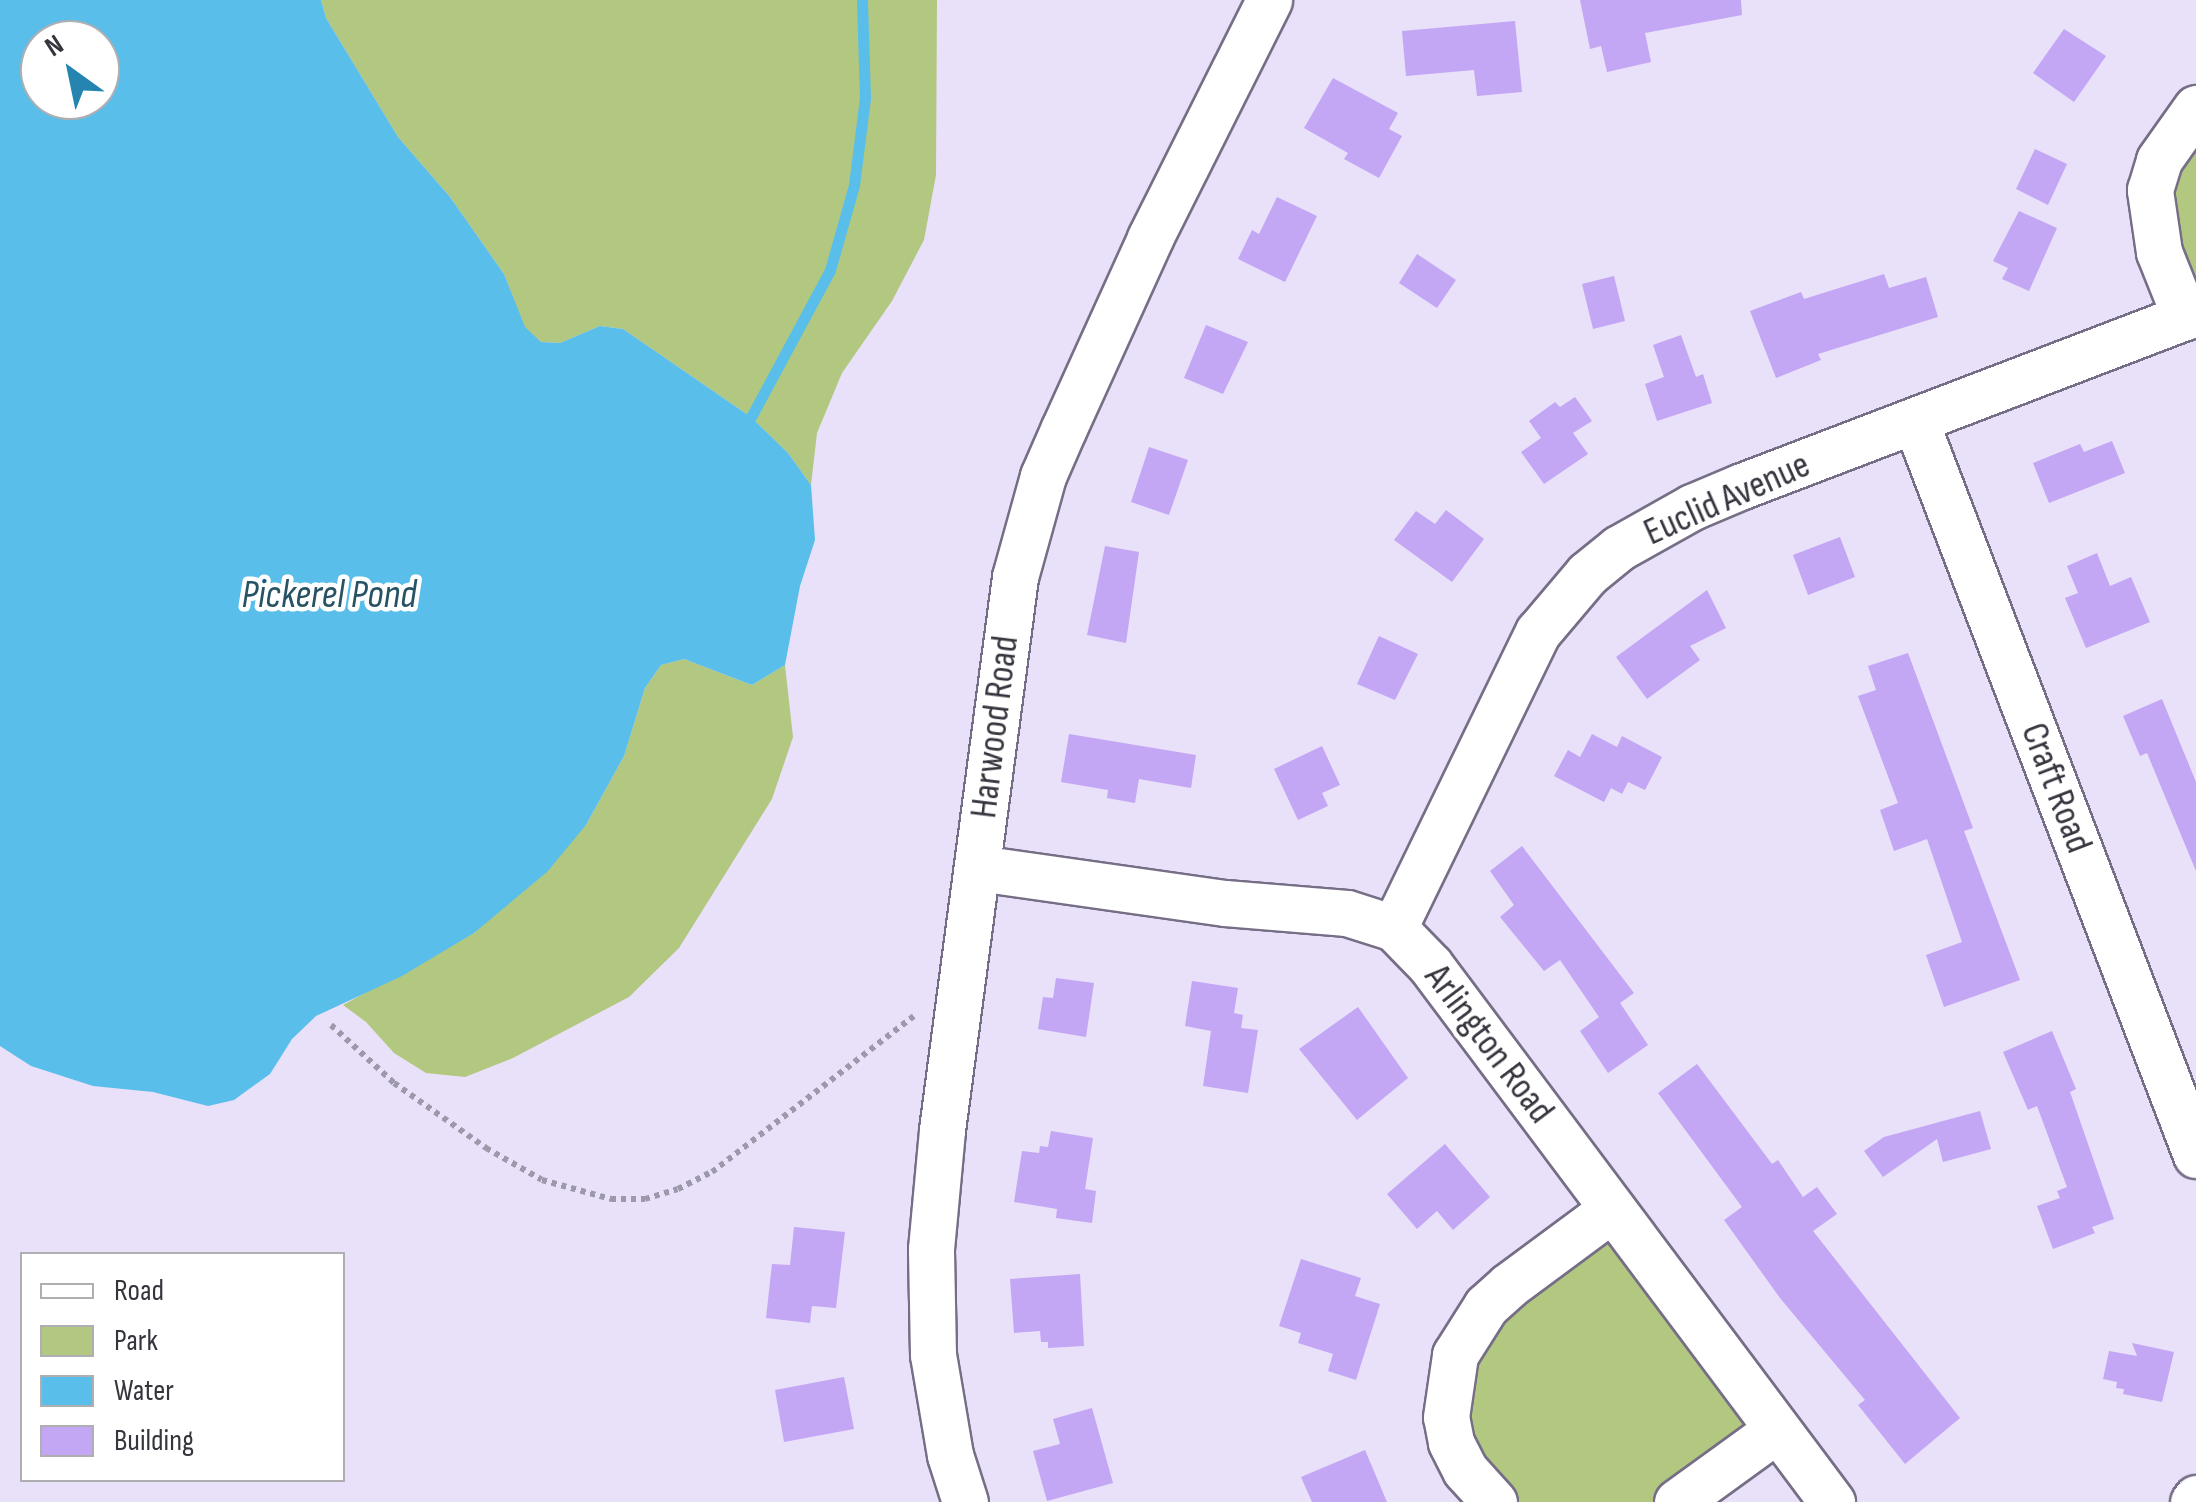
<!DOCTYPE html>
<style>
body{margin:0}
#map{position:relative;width:2196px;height:1502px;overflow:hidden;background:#e9e0fa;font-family:"Sofia Sans Condensed",sans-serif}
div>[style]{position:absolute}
.green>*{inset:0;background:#b2c881}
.water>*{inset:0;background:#59bee9}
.stream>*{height:11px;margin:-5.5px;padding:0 5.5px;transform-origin:5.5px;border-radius:5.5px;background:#59bee9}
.building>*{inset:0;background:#c3a6f4}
.path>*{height:6px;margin-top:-3px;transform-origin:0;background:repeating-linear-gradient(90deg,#9e98ab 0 5px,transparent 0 10px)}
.roads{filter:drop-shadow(2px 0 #766e86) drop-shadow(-2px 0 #766e86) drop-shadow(0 2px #766e86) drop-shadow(0 -2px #766e86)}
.street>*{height:45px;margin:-22.5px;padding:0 22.5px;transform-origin:22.5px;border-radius:22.5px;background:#fff}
span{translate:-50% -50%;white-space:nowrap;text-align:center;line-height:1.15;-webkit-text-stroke:9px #fff;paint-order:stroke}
.street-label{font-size:38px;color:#37343e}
.water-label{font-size:40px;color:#285365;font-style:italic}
.legend{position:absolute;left:20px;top:1252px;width:325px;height:230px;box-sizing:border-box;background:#fff;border:2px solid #afaeb2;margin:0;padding:12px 18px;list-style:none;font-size:30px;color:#37343e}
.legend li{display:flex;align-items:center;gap:20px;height:50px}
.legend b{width:50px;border:2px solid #afaeb2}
.north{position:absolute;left:20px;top:20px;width:100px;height:100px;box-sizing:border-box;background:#fff;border:2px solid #afaeb2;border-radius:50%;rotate:327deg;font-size:28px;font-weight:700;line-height:40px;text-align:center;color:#37343e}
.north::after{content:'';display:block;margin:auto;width:35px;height:45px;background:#2584b0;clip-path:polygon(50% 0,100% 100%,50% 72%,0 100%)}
</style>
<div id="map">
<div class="green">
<i style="clip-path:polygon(321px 0,937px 0,936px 175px,924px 240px,892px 301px,842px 373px,817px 433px,811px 485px,788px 453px,751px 417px,623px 329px,600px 326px,560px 343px,541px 342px,524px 327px,504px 274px,450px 197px,398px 137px,326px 18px)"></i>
<i style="clip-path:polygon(2196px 108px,2196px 313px,2159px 160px)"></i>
<i style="clip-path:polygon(684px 659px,752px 685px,785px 665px,793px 737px,772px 799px,679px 948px,629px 997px,513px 1058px,465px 1077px,426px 1073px,394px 1053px,366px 1022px,343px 1005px,474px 933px,586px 825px,624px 756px,645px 688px,661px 665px)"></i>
<i style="clip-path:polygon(1612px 1209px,1775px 1431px,1677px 1502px,1494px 1502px,1446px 1417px,1455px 1355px)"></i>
</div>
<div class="water">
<i style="clip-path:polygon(evenodd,0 0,321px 0,326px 18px,398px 137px,450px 197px,504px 274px,525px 327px,541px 342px,560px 343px,600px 326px,623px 329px,751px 417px,788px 453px,811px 485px,815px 540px,800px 586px,785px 665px,752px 685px,684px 659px,661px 665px,645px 688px,624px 756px,586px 825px,547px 872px,474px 933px,402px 976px,316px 1016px,292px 1039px,270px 1074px,234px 1100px,208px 1106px,153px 1092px,93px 1086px,31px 1066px,0 1046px,0 0,40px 40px,100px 40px,100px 100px,40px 100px,40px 40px)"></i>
</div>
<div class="stream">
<i style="left:751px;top:417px;width:167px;rotate:-61.7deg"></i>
<i style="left:830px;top:270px;width:88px;rotate:-74.2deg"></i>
<i style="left:854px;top:185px;width:88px;rotate:-82.8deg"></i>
<i style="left:865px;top:98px;width:98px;rotate:-91.8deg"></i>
</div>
<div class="building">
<i style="clip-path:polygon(1580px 0,1741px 0,1742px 15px,1645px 33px,1651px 62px,1607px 72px,1601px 46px,1590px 49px)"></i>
<i style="clip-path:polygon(1515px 21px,1522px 92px,1477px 96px,1474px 70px,1406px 76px,1402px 31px)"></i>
<i style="clip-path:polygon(2064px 29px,2106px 56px,2074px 102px,2033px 73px)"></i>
<i style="clip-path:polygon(1333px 78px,1398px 113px,1389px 129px,1402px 136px,1379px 178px,1344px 159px,1348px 153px,1304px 128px)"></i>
<i style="clip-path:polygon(2035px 149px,2067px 164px,2048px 205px,2016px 189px)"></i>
<i style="clip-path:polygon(1277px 197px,1317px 216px,1285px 282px,1238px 259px,1252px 230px,1259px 234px)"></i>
<i style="clip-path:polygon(2019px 211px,2057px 228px,2029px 291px,2002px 279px,2008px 268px,1993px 261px)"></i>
<i style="clip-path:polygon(1417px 254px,1456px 280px,1437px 308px,1399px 283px)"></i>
<i style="clip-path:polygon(1884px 274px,1889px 288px,1926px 277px,1938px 317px,1818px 354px,1821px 360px,1776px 378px,1750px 311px,1801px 292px,1804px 299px)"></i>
<i style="clip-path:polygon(1614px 276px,1625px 321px,1593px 329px,1582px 284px)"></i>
<i style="clip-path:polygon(1206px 325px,1248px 342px,1223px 394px,1184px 378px)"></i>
<i style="clip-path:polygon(1681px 335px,1696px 377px,1703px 374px,1712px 403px,1657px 421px,1645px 384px,1664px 377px,1653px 345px)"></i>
<i style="clip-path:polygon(1575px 397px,1592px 421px,1573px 433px,1588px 454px,1544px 484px,1521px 452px,1541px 438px,1529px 421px,1555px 402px,1560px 407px)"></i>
<i style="clip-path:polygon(2112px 441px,2125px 473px,2049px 503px,2033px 463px,2080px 444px,2084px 452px)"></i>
<i style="clip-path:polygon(1149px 447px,1188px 460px,1169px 515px,1131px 502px)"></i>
<i style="clip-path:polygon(1446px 510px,1484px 539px,1452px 582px,1394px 540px,1416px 511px,1435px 524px)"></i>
<i style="clip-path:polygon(1840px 537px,1855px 577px,1808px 595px,1793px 555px)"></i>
<i style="clip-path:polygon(1105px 546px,1139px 552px,1126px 643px,1087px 635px)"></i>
<i style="clip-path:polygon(2097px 553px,2110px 586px,2131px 577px,2150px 622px,2086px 648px,2065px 598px,2078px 593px,2067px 566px)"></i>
<i style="clip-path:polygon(1707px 590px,1726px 628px,1690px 646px,1700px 660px,1647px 699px,1616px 657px)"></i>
<i style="clip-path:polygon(1379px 636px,1418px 654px,1395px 700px,1357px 684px)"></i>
<i style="clip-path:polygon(1908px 653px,1973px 828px,1964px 831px,2020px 980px,1944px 1007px,1926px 955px,1962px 942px,1927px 839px,1894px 851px,1880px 810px,1898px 803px,1858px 696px,1876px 690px,1868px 666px)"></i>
<i style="clip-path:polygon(2162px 699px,2196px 782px,2196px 871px,2147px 753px,2140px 756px,2123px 716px)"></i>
<i style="clip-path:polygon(1069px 734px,1196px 755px,1191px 788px,1139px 779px,1135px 803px,1107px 798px,1108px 790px,1061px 782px)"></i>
<i style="clip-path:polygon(1592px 734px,1617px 747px,1622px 736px,1662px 757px,1645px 790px,1628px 782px,1622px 794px,1611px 788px,1604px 802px,1554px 776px,1568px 750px,1580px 757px)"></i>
<i style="clip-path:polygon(1322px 746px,1340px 785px,1322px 793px,1328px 806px,1298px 820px,1274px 769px)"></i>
<i style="clip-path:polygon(1522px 846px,1634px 993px,1620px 1003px,1648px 1045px,1608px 1073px,1580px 1031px,1599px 1017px,1560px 960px,1544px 971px,1500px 917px,1514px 905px,1490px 871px)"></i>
<i style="clip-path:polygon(1056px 978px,1094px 983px,1086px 1037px,1038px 1029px,1043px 997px,1053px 998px)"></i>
<i style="clip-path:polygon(1192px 981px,1238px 988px,1234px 1013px,1243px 1015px,1241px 1028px,1258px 1030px,1248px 1093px,1203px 1086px,1211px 1031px,1185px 1026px)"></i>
<i style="clip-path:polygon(1358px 1007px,1408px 1078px,1357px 1120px,1299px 1049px)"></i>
<i style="clip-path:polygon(2052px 1031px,2076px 1089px,2070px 1092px,2114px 1219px,2092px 1227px,2095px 1233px,2053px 1249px,2037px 1206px,2060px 1198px,2057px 1191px,2067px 1187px,2037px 1106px,2028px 1110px,2003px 1052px)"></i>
<i style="clip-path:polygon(1697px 1064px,1772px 1164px,1778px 1160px,1803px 1197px,1817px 1187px,1837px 1214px,1813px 1231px,1960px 1418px,1905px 1464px,1858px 1405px,1865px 1400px,1780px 1298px,1724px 1220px,1742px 1207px,1658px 1093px)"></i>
<i style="clip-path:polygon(1980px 1111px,1991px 1149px,1943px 1162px,1937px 1139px,1883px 1177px,1864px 1151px,1884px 1137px)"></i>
<i style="clip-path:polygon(1051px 1131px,1093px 1138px,1085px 1189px,1096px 1191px,1092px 1223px,1056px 1218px,1057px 1209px,1014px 1202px,1022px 1151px,1039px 1153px,1040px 1146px,1048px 1147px)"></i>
<i style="clip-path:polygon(1445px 1144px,1490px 1197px,1453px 1230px,1437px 1211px,1417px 1229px,1387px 1194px)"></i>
<i style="clip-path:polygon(794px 1227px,845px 1232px,836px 1308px,812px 1306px,810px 1323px,766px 1318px,772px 1264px,790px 1265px)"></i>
<i style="clip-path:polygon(1301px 1259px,1361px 1278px,1355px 1296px,1380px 1304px,1356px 1380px,1328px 1371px,1333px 1354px,1298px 1343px,1301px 1333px,1279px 1326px)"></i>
<i style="clip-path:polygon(1080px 1274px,1084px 1346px,1048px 1348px,1048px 1342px,1041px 1342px,1040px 1331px,1014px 1333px,1010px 1279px)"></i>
<i style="clip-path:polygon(2132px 1343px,2174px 1352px,2162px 1402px,2123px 1394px,2124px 1389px,2116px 1388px,2117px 1382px,2103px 1379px,2109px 1351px,2137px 1356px)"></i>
<i style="clip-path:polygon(844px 1377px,854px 1429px,784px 1442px,775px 1390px)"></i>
<i style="clip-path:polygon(1092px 1408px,1113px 1483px,1047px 1501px,1033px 1451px,1060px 1444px,1053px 1419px)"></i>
<i style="clip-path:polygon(1365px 1450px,1387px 1502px,1312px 1502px,1301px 1477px)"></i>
</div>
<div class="path">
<i style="left:331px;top:1025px;width:86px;rotate:42.6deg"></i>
<i style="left:394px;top:1083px;width:113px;rotate:35.2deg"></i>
<i style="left:486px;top:1148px;width:64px;rotate:29.7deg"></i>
<i style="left:542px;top:1180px;width:72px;rotate:15.4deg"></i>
<i style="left:611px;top:1199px;width:34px"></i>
<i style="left:645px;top:1199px;width:34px;rotate:-17deg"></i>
<i style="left:678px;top:1189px;width:38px;rotate:-27deg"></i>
<i style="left:712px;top:1172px;width:255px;rotate:-37.7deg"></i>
</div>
<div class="roads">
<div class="street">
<i style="left:2185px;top:317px;width:70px;rotate:-111.8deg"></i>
<i style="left:2159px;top:252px;width:63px;rotate:-98.3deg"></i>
<i style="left:2150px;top:190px;width:31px;rotate:-73deg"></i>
<i style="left:2159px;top:160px;width:64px;rotate:-54.6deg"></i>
<i style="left:1915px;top:420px;width:787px;rotate:69.08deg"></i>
<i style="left:978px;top:868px;width:249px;rotate:8.1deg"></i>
<i style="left:1225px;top:903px;width:122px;rotate:4.7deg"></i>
<i style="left:1347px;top:913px;width:49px;rotate:17.7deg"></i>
<i style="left:1394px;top:928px;width:52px;rotate:45.8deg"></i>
<i style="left:1430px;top:965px;width:671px;rotate:53.18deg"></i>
<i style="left:1394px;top:928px;width:329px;rotate:-64.1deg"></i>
<i style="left:1538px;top:632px;width:76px;rotate:-49.8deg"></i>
<i style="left:1587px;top:574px;width:41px;rotate:-39.1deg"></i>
<i style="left:1619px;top:548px;width:84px;rotate:-29.3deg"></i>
<i style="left:1692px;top:507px;width:54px;rotate:-22.8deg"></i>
<i style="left:1742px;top:486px;width:486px;rotate:-20.9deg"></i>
<i style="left:965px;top:1502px;width:49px;rotate:-107.7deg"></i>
<i style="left:950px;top:1455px;width:101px;rotate:-99.6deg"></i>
<i style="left:933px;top:1355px;width:106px;rotate:-91.1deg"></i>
<i style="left:931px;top:1249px;width:120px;rotate:-84.7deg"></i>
<i style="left:942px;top:1130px;width:558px;rotate:-82.48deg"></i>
<i style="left:1015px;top:577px;width:105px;rotate:-74.5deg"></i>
<i style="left:1043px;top:476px;width:52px;rotate:-66.4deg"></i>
<i style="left:1064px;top:428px;width:209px;rotate:-65.6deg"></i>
<i style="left:1150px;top:238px;width:266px;rotate:-63.4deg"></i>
<i style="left:1494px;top:1502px;width:43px;rotate:-132.2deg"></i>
<i style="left:1465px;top:1470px;width:31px;rotate:-117deg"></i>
<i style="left:1451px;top:1442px;width:25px;rotate:-101deg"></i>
<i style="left:1446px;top:1417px;width:63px;rotate:-81.7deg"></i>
<i style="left:1455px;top:1355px;width:58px;rotate:-57.7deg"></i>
<i style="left:1486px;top:1306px;width:30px;rotate:-42deg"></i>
<i style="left:1508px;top:1286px;width:129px;rotate:-36.5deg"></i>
<i style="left:1677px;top:1502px;width:121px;rotate:-35.9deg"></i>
<i style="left:2193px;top:1502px;width:5px;rotate:-53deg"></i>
</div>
</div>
<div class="street-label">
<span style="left:1727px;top:499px;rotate:-24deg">Euclid Avenue</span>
<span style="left:995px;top:727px;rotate:-83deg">Harwood Road</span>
<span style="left:2056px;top:788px;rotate:69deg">Craft Road</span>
<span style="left:1489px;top:1044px;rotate:53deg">Arlington Road</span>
</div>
<div class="water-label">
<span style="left:329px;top:595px">Pickerel Pond</span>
</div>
<ul class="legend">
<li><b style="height:12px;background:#fff"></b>Road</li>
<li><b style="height:28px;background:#b2c881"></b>Park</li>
<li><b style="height:28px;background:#59bee9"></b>Water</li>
<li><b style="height:28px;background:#c3a6f4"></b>Building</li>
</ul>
<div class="north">N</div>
</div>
